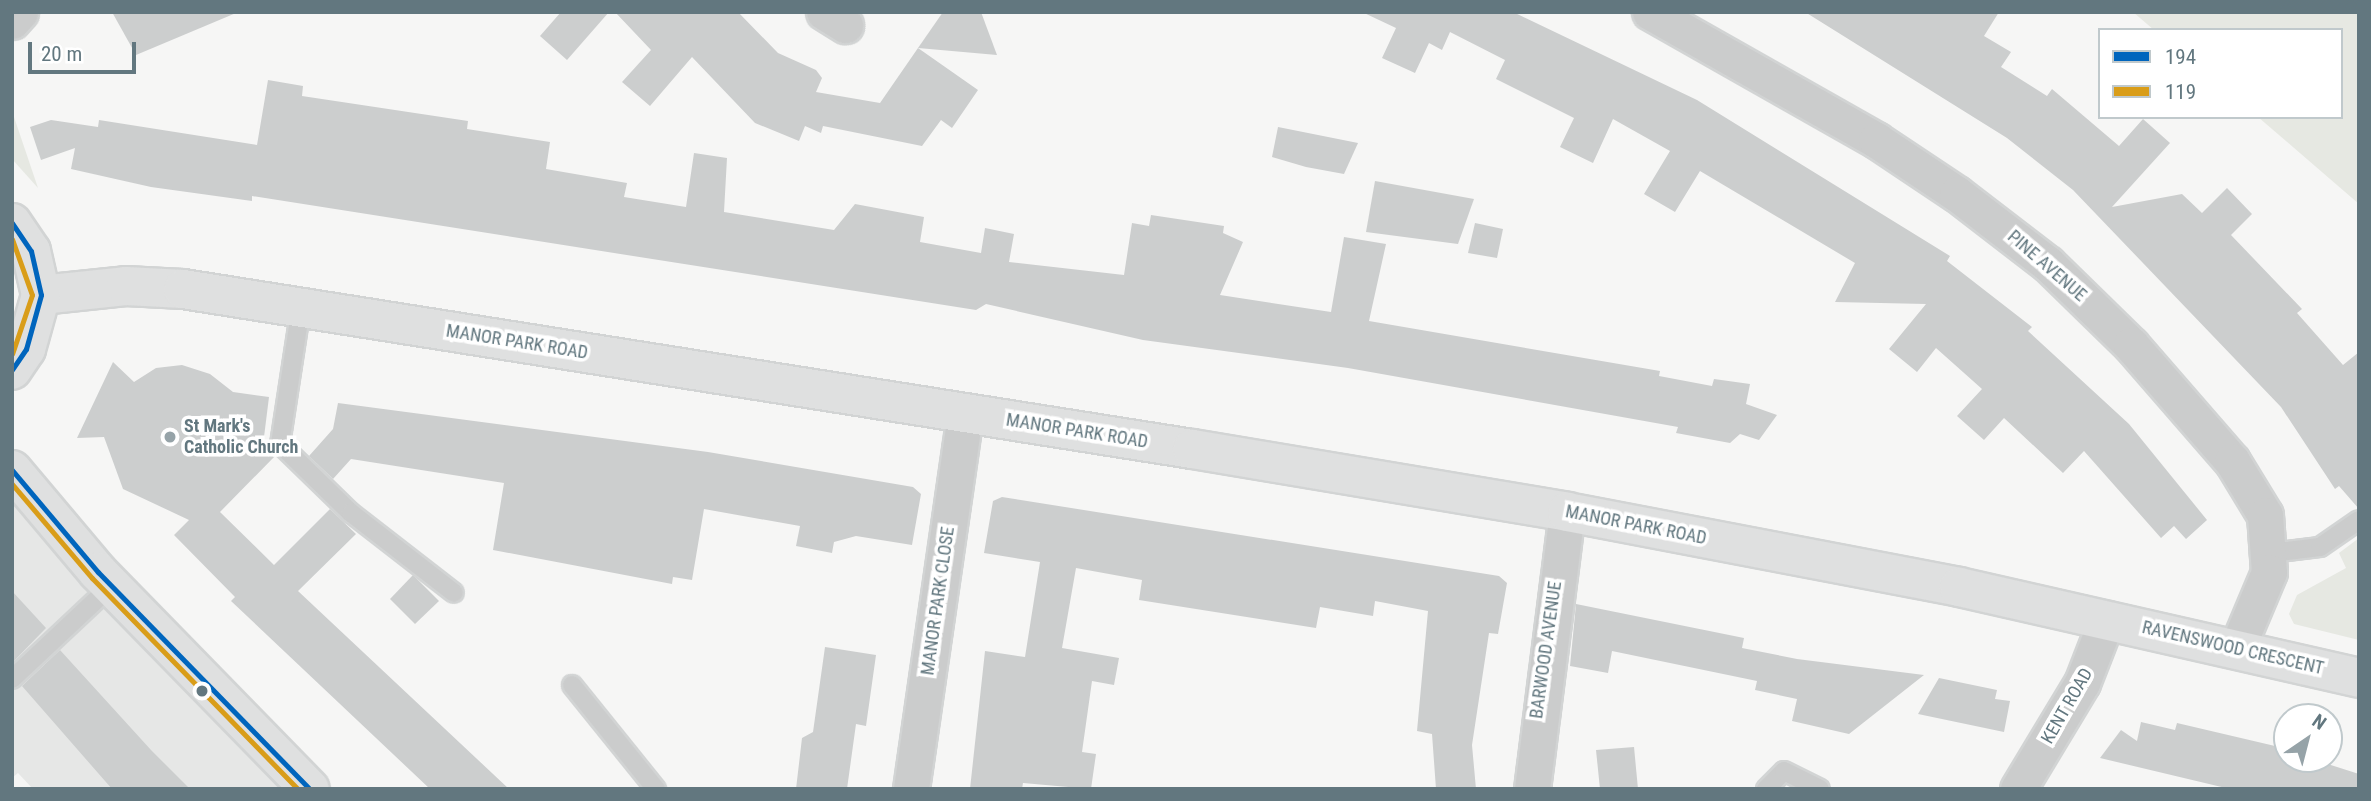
<!DOCTYPE html>
<style>
body{margin:0}
#map{position:relative;width:2371px;height:801px;overflow:hidden;background:#f6f6f5;font-family:"Roboto Condensed",sans-serif}
div>[style]{position:absolute}
.built>*{inset:0;background:#e6e7e6}
.green>*{inset:0;background:#e6e8e2}
.building>*{inset:0;background:#cccece}
.roads{filter:drop-shadow(2px 0 #d2d4d4) drop-shadow(-2px 0 #d2d4d4) drop-shadow(0 2px #d2d4d4) drop-shadow(0 -2px #d2d4d4)}
.lane>*{height:18px;margin:-9px;padding:0 9px;transform-origin:9px;border-radius:9px;background:#cbcccc}
.street>*{height:35px;margin:-17.5px;padding:0 17.5px;transform-origin:17.5px;border-radius:17.5px;background:#cbcccc}
.secondary>*{height:38px;margin:-19px;padding:0 19px;transform-origin:19px;border-radius:19px;background:#dfe0e0}
.highway>*{height:38px;margin:-19px;padding:0 19px;transform-origin:19px;border-radius:19px;background:#dfe0e0}
.bus-1>*{height:5px;margin:-2.5px;padding:0 2.5px;transform-origin:2.5px;border-radius:2.5px;background:#0065bd}
.bus-2>*{height:5px;margin:-2.5px;padding:0 2.5px;transform-origin:2.5px;border-radius:2.5px;background:#d99d19}
.dots>*{width:19px;height:19px;translate:-50% -50%;box-sizing:border-box;border:4px solid #fff;border-radius:50%}
span{translate:-50% -50%;white-space:nowrap;text-align:center;line-height:1.15;-webkit-text-stroke:7px #fff;paint-order:stroke}
.street-label{font-size:18px;color:#62777f}
.poi-label{font-size:18px;color:#62777f;font-weight:700}
.left{translate:0 -50%;text-align:left}
.frame{position:absolute;inset:0;border:14px solid #62777f;pointer-events:none}
.legend{position:absolute;left:2098px;top:28px;width:245px;height:91px;box-sizing:border-box;background:#fff;border:2px solid #c0c9cc;margin:0;padding:9px 12px;list-style:none;font-size:21px;color:#62777f}
.legend li{display:flex;align-items:center;gap:14px;height:35px}
.legend b{width:35px;border:2px solid #c0c9cc}
.north{position:absolute;left:2273px;top:703px;width:70px;height:70px;box-sizing:border-box;background:#fff;border:2px solid #c0c9cc;border-radius:50%;rotate:35deg;font-size:19px;font-weight:700;line-height:28px;text-align:center;color:#62777f}
.north::after{content:'';display:block;margin:auto;width:24px;height:32px;background:#96a3a8;clip-path:polygon(50% 0,100% 100%,50% 72%,0 100%)}
.scale{position:absolute;left:28px;top:42px;width:108px;height:32px;box-sizing:border-box;border:4px solid #62777f;border-top:0;padding-left:9px;font-size:21px;line-height:24px;white-space:nowrap;color:#62777f;-webkit-text-stroke:5px #fff;paint-order:stroke}
</style>
<div id="map">
<div class="built">
<i style="clip-path:polygon(12px 470px,310px 789px,33px 789px,18px 773px,12px 778px)"></i>
</div>
<div class="green">
<i style="clip-path:polygon(2133px 12px,2359px 12px,2359px 204px,2258px 117px,2341px 117px,2341px 30px,2154px 30px)"></i>
<i style="clip-path:polygon(12px 111px,38px 188px,12px 159px)"></i>
<i style="clip-path:polygon(2359px 538px,2359px 640px,2294px 624px,2289px 614px,2297px 595px,2346px 568px,2339px 553px)"></i>
</div>
<div class="building">
<i style="clip-path:polygon(112px 12px,236px 12px,236px 13px,136px 55px)"></i>
<i style="clip-path:polygon(561px 12px,609px 12px,567px 60px,540px 36px)"></i>
<i style="clip-path:polygon(615px 12px,738px 12px,778px 53px,816px 70px,822px 78px,816px 92px,880px 103px,918px 48px,978px 90px,952px 128px,941px 120px,922px 146px,823px 126px,821px 133px,805px 126px,799px 141px,755px 123px,692px 57px,650px 106px,622px 82px,651px 50px)"></i>
<i style="clip-path:polygon(943px 12px,981px 12px,997px 55px,918px 48px)"></i>
<i style="clip-path:polygon(1362px 12px,1513px 12px,1697px 100px,1950px 256px,1947px 261px,2032px 327px,2028px 331px,2129px 424px,2207px 520px,2186px 539px,2174px 526px,2161px 538px,2084px 451px,2063px 473px,2004px 418px,1984px 440px,1957px 416px,1982px 389px,1936px 348px,1917px 372px,1889px 349px,1926px 304px,1835px 302px,1855px 263px,1700px 171px,1675px 212px,1644px 194px,1670px 151px,1613px 119px,1593px 163px,1560px 147px,1574px 118px,1496px 79px,1505px 60px,1450px 32px,1442px 50px,1429px 43px,1415px 73px,1382px 58px,1396px 28px)"></i>
<i style="clip-path:polygon(1805px 12px,1999px 12px,1984px 36px,2011px 52px,2001px 67px,2047px 96px,2052px 89px,2119px 146px,2143px 119px,2170px 143px,2112px 207px,2182px 194px,2202px 213px,2227px 188px,2252px 214px,2231px 235px,2302px 309px,2297px 313px,2343px 365px,2359px 352px,2359px 509px,2339px 486px,2335px 489px,2281px 407px,2073px 190px,2007px 138px)"></i>
<i style="clip-path:polygon(268px 80px,303px 86px,302px 96px,468px 121px,467px 129px,550px 142px,546px 169px,627px 183px,624px 197px,686px 207px,694px 153px,727px 158px,724px 212px,834px 230px,855px 204px,924px 217px,920px 242px,981px 253px,985px 228px,1014px 234px,1009px 262px,1124px 275px,1132px 223px,1149px 226px,1151px 215px,1224px 226px,1223px 233px,1243px 242px,1220px 295px,1331px 312px,1344px 237px,1386px 244px,1369px 321px,1660px 371px,1659px 376px,1712px 386px,1714px 379px,1750px 384px,1746px 404px,1777px 415px,1759px 440px,1740px 434px,1730px 443px,1676px 433px,1678px 427px,1348px 368px,1143px 340px,986px 304px,976px 310px,252px 196px,252px 201px,151px 187px,71px 169px,75px 148px,41px 160px,30px 127px,51px 120px,98px 127px,99px 120px,257px 145px)"></i>
<i style="clip-path:polygon(1278px 127px,1358px 143px,1344px 174px,1306px 167px,1272px 157px)"></i>
<i style="clip-path:polygon(1375px 181px,1474px 199px,1458px 244px,1366px 232px)"></i>
<i style="clip-path:polygon(1475px 223px,1503px 229px,1497px 258px,1468px 253px)"></i>
<i style="clip-path:polygon(113px 362px,134px 382px,156px 368px,182px 365px,210px 374px,233px 392px,269px 397px,263px 445px,275px 456px,220px 512px,274px 565px,330px 509px,356px 534px,298px 591px,509px 789px,430px 789px,231px 601px,235px 597px,174px 535px,189px 520px,123px 489px,104px 437px,77px 438px)"></i>
<i style="clip-path:polygon(338px 403px,708px 452px,913px 487px,921px 494px,912px 545px,856px 536px,834px 542px,832px 553px,796px 546px,800px 526px,704px 509px,692px 580px,673px 577px,672px 584px,493px 550px,504px 483px,351px 459px,333px 479px,309px 456px,333px 429px)"></i>
<i style="clip-path:polygon(1002px 497px,1499px 576px,1507px 583px,1498px 634px,1489px 633px,1472px 745px,1476px 789px,1436px 789px,1432px 734px,1417px 731px,1428px 611px,1375px 601px,1373px 616px,1320px 607px,1316px 628px,1139px 600px,1142px 580px,1076px 568px,1062px 648px,1119px 658px,1114px 685px,1092px 681px,1082px 752px,1096px 754px,1091px 789px,1023px 783px,1022px 789px,970px 789px,985px 651px,1025px 657px,1040px 562px,984px 553px,993px 501px)"></i>
<i style="clip-path:polygon(413px 575px,439px 601px,415px 624px,390px 599px)"></i>
<i style="clip-path:polygon(12px 591px,46px 628px,12px 663px)"></i>
<i style="clip-path:polygon(1576px 604px,1744px 638px,1742px 648px,1797px 659px,1924px 675px,1849px 734px,1792px 721px,1797px 699px,1755px 690px,1757px 681px,1612px 651px,1608px 673px,1570px 666px)"></i>
<i style="clip-path:polygon(825px 647px,876px 655px,866px 726px,856px 724px,847px 789px,796px 789px,802px 738px,813px 732px)"></i>
<i style="clip-path:polygon(60px 650px,151px 750px,190px 789px,112px 789px,22px 686px)"></i>
<i style="clip-path:polygon(1939px 678px,1997px 690px,1995px 699px,2010px 701px,2004px 732px,1918px 714px)"></i>
<i style="clip-path:polygon(2141px 722px,2175px 730px,2177px 723px,2275px 746px,2287px 751px,2287px 759px,2312px 759px,2359px 774px,2359px 789px,2230px 789px,2100px 758px,2121px 730px,2137px 741px)"></i>
<i style="clip-path:polygon(1634px 747px,1638px 789px,1600px 789px,1596px 750px)"></i>
</div>
<div class="roads">
<div class="lane">
<i style="left:301px;top:307px;width:139px;rotate:98.7deg"></i>
<i style="left:280px;top:444px;width:99px;rotate:44.2deg"></i>
<i style="left:351px;top:513px;width:130px;rotate:37.8deg"></i>
<i style="left:2271px;top:553px;width:49px;rotate:-7deg"></i>
<i style="left:2320px;top:547px;width:47px;rotate:-34.7deg"></i>
<i style="left:12px;top:679px;width:136px;rotate:-43.2deg"></i>
<i style="left:572px;top:685px;width:134px;rotate:51.1deg"></i>
<i style="left:1766px;top:789px;width:25px;rotate:-45deg"></i>
<i style="left:1784px;top:771px;width:40px;rotate:26.6deg"></i>
</div>
<div class="street">
<i style="left:824px;top:12px;width:25px;rotate:32deg"></i>
<i style="left:1650px;top:12px;width:260px;rotate:29.5deg"></i>
<i style="left:1876px;top:140px;width:97px;rotate:33.7deg"></i>
<i style="left:1957px;top:194px;width:115px;rotate:37.6deg"></i>
<i style="left:2048px;top:264px;width:116px;rotate:44.3deg"></i>
<i style="left:2131px;top:345px;width:154px;rotate:49deg"></i>
<i style="left:2232px;top:461px;width:63px;rotate:58.6deg"></i>
<i style="left:2265px;top:515px;width:57px;rotate:86deg"></i>
<i style="left:2269px;top:572px;width:82px;rotate:112.8deg"></i>
<i style="left:12px;top:21px;width:12px;rotate:-48deg"></i>
<i style="left:911px;top:789px;width:380px;rotate:-81.8deg"></i>
<i style="left:1532px;top:789px;width:279px;rotate:-82.8deg"></i>
<i style="left:2018px;top:789px;width:124px;rotate:-58.9deg"></i>
<i style="left:2082px;top:683px;width:69px;rotate:-68.7deg"></i>
</div>
<div class="secondary">
<i style="left:41px;top:295px;width:85px;rotate:-6deg"></i>
<i style="left:126px;top:286px;width:57px;rotate:3deg"></i>
<i style="left:183px;top:289px;width:1022px;rotate:9.01deg"></i>
<i style="left:1192px;top:449px;width:380px;rotate:9.5deg"></i>
<i style="left:1567px;top:512px;width:399px;rotate:10.8deg"></i>
<i style="left:1959px;top:587px;width:410px;rotate:12.8deg"></i>
</div>
<div class="highway">
<i style="left:12px;top:223px;width:34px;rotate:56deg"></i>
<i style="left:31px;top:251px;width:45px;rotate:77.2deg"></i>
<i style="left:41px;top:295px;width:56px;rotate:105.5deg"></i>
<i style="left:26px;top:349px;width:25px;rotate:124deg"></i>
<i style="left:12px;top:470px;width:133px;rotate:49.9deg"></i>
<i style="left:98px;top:572px;width:303px;rotate:45.7deg"></i>
</div>
</div>
<div class="bus-1">
<i style="left:12px;top:223px;width:34px;rotate:56deg"></i>
<i style="left:31px;top:251px;width:45px;rotate:77.2deg"></i>
<i style="left:41px;top:295px;width:56px;rotate:105.5deg"></i>
<i style="left:26px;top:349px;width:25px;rotate:124deg"></i>
<i style="left:12px;top:470px;width:133px;rotate:49.9deg"></i>
<i style="left:98px;top:572px;width:303px;rotate:45.7deg"></i>
</div>
<div class="bus-2">
<i style="left:12px;top:239px;width:59px;rotate:70.3deg"></i>
<i style="left:32px;top:295px;width:62px;rotate:108.7deg"></i>
<i style="left:12px;top:484px;width:123px;rotate:49.6deg"></i>
<i style="left:92px;top:578px;width:295px;rotate:45.7deg"></i>
</div>
<div class="dots">
<i style="left:170px;top:437px;background:#96a3a8"></i>
<i style="left:202px;top:691px;background:#62777f"></i>
</div>
<div class="street-label">
<span style="left:2047px;top:266px;rotate:41deg">PINE AVENUE</span>
<span style="left:517px;top:342px;rotate:9deg">MANOR PARK ROAD</span>
<span style="left:1077px;top:431px;rotate:9deg">MANOR PARK ROAD</span>
<span style="left:1636px;top:525px;rotate:11deg">MANOR PARK ROAD</span>
<span style="left:938px;top:601px;rotate:-82deg">MANOR PARK CLOSE</span>
<span style="left:2233px;top:648px;rotate:13deg">RAVENSWOOD CRESCENT</span>
<span style="left:1546px;top:650px;rotate:-82deg">BARWOOD AVENUE</span>
<span style="left:2067px;top:706px;rotate:-60deg">KENT ROAD</span>
</div>
<div class="poi-label">
<span class="left" style="left:184px;top:437px">St Mark's<br>Catholic Church</span>
</div>
<div class="frame"></div>
<ul class="legend">
<li><b style="height:9px;background:#0065bd"></b>194</li>
<li><b style="height:9px;background:#d99d19"></b>119</li>
</ul>
<div class="north">N</div>
<div class="scale">20 m</div>
</div>
